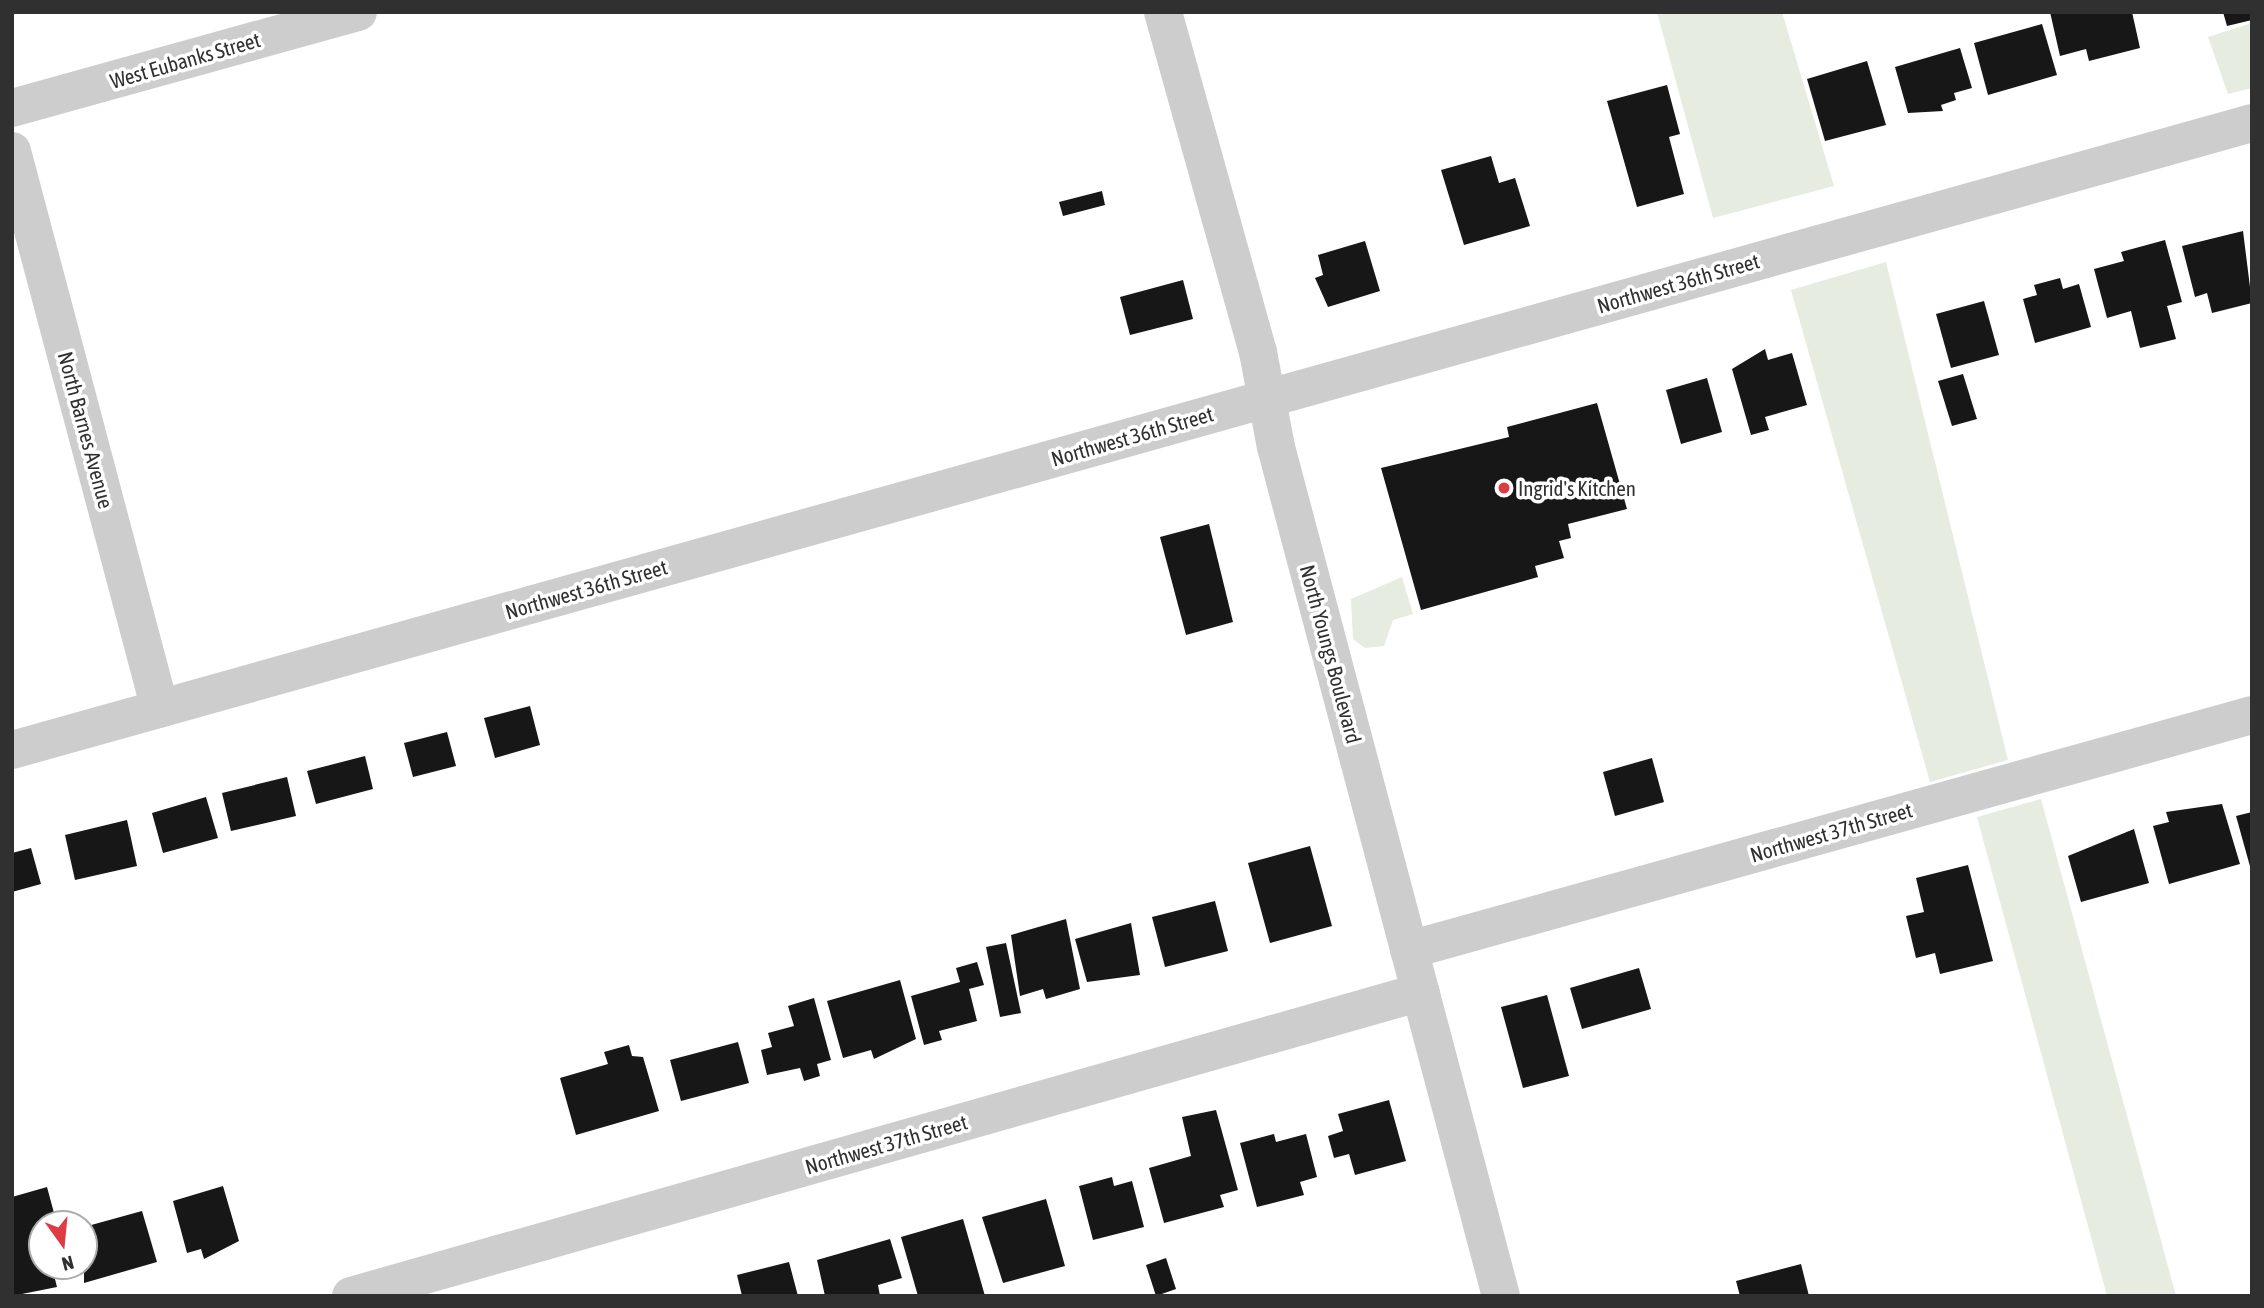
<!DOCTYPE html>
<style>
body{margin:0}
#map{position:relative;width:2264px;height:1308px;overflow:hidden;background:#fff;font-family:"Asap Condensed",sans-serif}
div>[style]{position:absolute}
.green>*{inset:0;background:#e6ecdf}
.building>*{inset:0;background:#171717}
.minor>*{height:38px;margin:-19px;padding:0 19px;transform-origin:19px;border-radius:19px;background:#cdcdcd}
.tertiary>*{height:38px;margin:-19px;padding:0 19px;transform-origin:19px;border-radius:19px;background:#cdcdcd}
.dots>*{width:19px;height:19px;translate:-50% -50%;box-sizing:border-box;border:4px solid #fff;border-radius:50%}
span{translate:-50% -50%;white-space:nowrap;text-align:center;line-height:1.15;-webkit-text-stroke:7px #fff;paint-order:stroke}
.street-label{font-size:21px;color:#303030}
.poi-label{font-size:21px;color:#303030}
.left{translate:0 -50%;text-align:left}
.frame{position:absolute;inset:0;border:14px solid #303030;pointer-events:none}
.north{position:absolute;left:28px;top:1210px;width:70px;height:70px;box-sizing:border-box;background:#fff;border:2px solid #acacac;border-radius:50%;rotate:165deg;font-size:19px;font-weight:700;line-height:28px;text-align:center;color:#303030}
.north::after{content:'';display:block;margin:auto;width:24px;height:32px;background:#de3b43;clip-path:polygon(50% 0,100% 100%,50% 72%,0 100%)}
</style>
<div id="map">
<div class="green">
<i style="clip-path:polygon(1657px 12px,1782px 12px,1834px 186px,1713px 218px)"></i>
<i style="clip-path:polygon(2252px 23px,2252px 88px,2228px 94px,2208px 37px)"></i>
<i style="clip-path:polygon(1886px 262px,2008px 760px,1930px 782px,1791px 290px)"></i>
<i style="clip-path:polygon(1402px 577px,1413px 614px,1393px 620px,1384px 646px,1365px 648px,1353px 639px,1351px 599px)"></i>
<i style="clip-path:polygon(2041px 799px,2176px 1296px,2107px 1296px,1977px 817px)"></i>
</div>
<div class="building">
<i style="clip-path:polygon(2050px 12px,2132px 12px,2140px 48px,2089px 61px,2086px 49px,2060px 56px)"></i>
<i style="clip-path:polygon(2223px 12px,2252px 12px,2252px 20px,2227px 26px)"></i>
<i style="clip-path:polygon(2042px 24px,2057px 75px,1988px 95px,1974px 43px)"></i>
<i style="clip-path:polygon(1960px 48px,1972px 88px,1954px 93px,1956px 100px,1941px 105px,1943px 111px,1908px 113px,1895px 67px)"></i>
<i style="clip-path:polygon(1867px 61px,1886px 125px,1825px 141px,1807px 79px)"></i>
<i style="clip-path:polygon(1667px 85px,1680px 134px,1669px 137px,1684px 194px,1637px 207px,1607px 101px)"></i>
<i style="clip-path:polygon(1491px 156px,1499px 183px,1515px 178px,1530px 226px,1464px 245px,1441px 170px)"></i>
<i style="clip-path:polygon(1102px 191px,1105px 205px,1063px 216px,1059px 202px)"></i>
<i style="clip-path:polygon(2243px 231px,2252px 303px,2212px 313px,2207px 293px,2195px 297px,2182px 246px)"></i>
<i style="clip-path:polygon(2165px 240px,2182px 302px,2167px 306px,2176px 339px,2140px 348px,2131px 311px,2107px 318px,2094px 269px,2124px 261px,2121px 252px)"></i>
<i style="clip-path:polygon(1365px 241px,1380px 291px,1328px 307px,1315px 278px,1323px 275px,1318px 255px)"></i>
<i style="clip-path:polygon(2060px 278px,2063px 289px,2079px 284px,2091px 327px,2035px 343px,2023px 299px,2037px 295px,2034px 285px)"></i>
<i style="clip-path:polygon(1183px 280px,1193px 319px,1130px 335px,1120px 297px)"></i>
<i style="clip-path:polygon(1984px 301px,1999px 355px,1951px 368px,1936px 314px)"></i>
<i style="clip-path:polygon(1765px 349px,1768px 360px,1792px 353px,1807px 405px,1765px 417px,1769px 430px,1751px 435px,1732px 369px)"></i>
<i style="clip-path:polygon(1963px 374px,1977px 419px,1952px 426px,1938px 381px)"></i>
<i style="clip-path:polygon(1707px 378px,1722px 432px,1681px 444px,1666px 390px)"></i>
<i style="clip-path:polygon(1597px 403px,1627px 509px,1568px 524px,1571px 538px,1559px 541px,1564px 558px,1535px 566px,1538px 577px,1421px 610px,1381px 468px,1509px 437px,1507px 427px)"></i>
<i style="clip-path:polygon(1209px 524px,1233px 622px,1186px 635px,1160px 537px)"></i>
<i style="clip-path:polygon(530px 706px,540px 745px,495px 758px,484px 718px)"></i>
<i style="clip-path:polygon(447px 732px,456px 766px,413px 777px,404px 743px)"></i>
<i style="clip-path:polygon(365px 756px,373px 789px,316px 804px,307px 771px)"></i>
<i style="clip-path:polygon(1652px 758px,1664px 802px,1615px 816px,1603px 772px)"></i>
<i style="clip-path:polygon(287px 777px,296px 816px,231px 831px,222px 793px)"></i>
<i style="clip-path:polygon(206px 797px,218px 838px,163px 853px,152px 813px)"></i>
<i style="clip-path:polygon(2222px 804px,2240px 864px,2169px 884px,2153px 826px,2169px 822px,2166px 812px)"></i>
<i style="clip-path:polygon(2252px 812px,2252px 870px,2251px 870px,2236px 816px)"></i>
<i style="clip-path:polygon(127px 820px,137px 866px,75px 880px,65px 835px)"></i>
<i style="clip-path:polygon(2134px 829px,2149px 883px,2081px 902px,2068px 856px)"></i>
<i style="clip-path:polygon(1310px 846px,1332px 926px,1270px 943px,1248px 863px)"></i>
<i style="clip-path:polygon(31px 848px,41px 884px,12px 892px,12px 853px)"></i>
<i style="clip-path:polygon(1968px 865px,1993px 961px,1940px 974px,1935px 953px,1916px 958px,1906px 916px,1924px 912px,1916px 878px)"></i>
<i style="clip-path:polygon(1215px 901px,1228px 951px,1165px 967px,1152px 917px)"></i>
<i style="clip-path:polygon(1066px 919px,1080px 989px,1046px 999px,1043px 989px,1020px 996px,1011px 935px)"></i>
<i style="clip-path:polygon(1131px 923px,1140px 975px,1087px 982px,1075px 939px)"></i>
<i style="clip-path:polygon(1006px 943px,1021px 1013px,1000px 1017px,986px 947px)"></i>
<i style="clip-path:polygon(977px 962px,984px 985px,969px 989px,977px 1021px,939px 1031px,942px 1040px,924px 1045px,911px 996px,960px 982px,956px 968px)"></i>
<i style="clip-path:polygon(1639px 968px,1651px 1009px,1582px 1029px,1570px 988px)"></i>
<i style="clip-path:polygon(900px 980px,916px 1039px,874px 1059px,871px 1050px,843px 1058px,827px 1001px)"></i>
<i style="clip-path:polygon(1547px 995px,1569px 1076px,1523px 1088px,1501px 1007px)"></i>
<i style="clip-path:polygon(814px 998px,831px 1060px,817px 1064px,820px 1076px,804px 1081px,800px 1068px,767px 1075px,761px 1050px,772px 1047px,768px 1033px,794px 1026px,788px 1006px)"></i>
<i style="clip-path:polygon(738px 1042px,749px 1083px,681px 1101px,670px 1060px)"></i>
<i style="clip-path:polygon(629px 1045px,632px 1056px,643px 1057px,659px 1111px,576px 1135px,560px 1078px,608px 1064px,604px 1052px)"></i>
<i style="clip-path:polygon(1389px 1100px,1406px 1161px,1355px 1175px,1349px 1154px,1334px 1158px,1328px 1136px,1343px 1131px,1338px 1114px)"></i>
<i style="clip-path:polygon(1216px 1110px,1238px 1190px,1220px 1195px,1224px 1207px,1164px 1223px,1149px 1168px,1191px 1156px,1182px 1117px)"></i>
<i style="clip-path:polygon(1274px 1134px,1276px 1142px,1306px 1134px,1317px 1177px,1300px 1182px,1304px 1195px,1257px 1207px,1240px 1143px)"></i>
<i style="clip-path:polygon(1112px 1177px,1114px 1186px,1132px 1181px,1144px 1227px,1093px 1240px,1079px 1186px)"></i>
<i style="clip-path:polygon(223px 1186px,239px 1241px,204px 1259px,201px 1249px,187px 1253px,173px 1201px)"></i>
<i style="clip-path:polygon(47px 1187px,57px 1224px,42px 1224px,42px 1266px,70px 1270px,54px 1275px,57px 1287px,12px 1296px,12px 1197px)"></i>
<i style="clip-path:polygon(1046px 1199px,1065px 1266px,1003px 1283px,982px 1217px)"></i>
<i style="clip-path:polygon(142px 1211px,157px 1262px,84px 1283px,84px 1227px)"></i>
<i style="clip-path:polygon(963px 1219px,985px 1296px,918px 1296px,901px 1237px)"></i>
<i style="clip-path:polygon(890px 1239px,902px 1278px,878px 1285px,880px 1296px,825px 1296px,817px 1260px)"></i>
<i style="clip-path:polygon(1166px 1258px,1176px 1289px,1156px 1296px,1146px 1265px)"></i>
<i style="clip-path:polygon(789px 1262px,798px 1296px,742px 1296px,737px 1275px)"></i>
<i style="clip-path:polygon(1801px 1264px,1809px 1296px,1740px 1296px,1736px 1281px)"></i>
</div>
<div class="minor">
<i style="left:12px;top:108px;width:359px;rotate:-15.5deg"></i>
<i style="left:12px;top:151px;width:577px;rotate:75.15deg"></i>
<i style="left:1409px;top:950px;width:875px;rotate:-15.58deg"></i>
<i style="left:351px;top:1296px;width:1112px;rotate:-15.86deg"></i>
</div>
<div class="tertiary">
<i style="left:1163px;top:12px;width:353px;rotate:74.4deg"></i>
<i style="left:1258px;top:352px;width:97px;rotate:79.3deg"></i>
<i style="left:1276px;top:447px;width:878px;rotate:75.16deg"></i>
<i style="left:12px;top:750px;width:2326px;rotate:-15.64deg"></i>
</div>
<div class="dots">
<i style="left:1504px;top:488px;background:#de3b43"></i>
</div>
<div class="street-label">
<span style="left:185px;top:60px;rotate:-16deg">West Eubanks Street</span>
<span style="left:1678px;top:283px;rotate:-16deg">Northwest 36th Street</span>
<span style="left:86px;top:430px;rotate:75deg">North Barnes Avenue</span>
<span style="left:1132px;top:436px;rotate:-16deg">Northwest 36th Street</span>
<span style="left:586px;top:589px;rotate:-16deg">Northwest 36th Street</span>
<span style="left:1331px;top:654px;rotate:75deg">North Youngs Boulevard</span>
<span style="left:1831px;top:832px;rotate:-16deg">Northwest 37th Street</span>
<span style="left:886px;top:1144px;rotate:-16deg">Northwest 37th Street</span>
</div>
<div class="poi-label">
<span class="left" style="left:1518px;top:488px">Ingrid's Kitchen</span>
</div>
<div class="frame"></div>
<div class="north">N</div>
</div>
